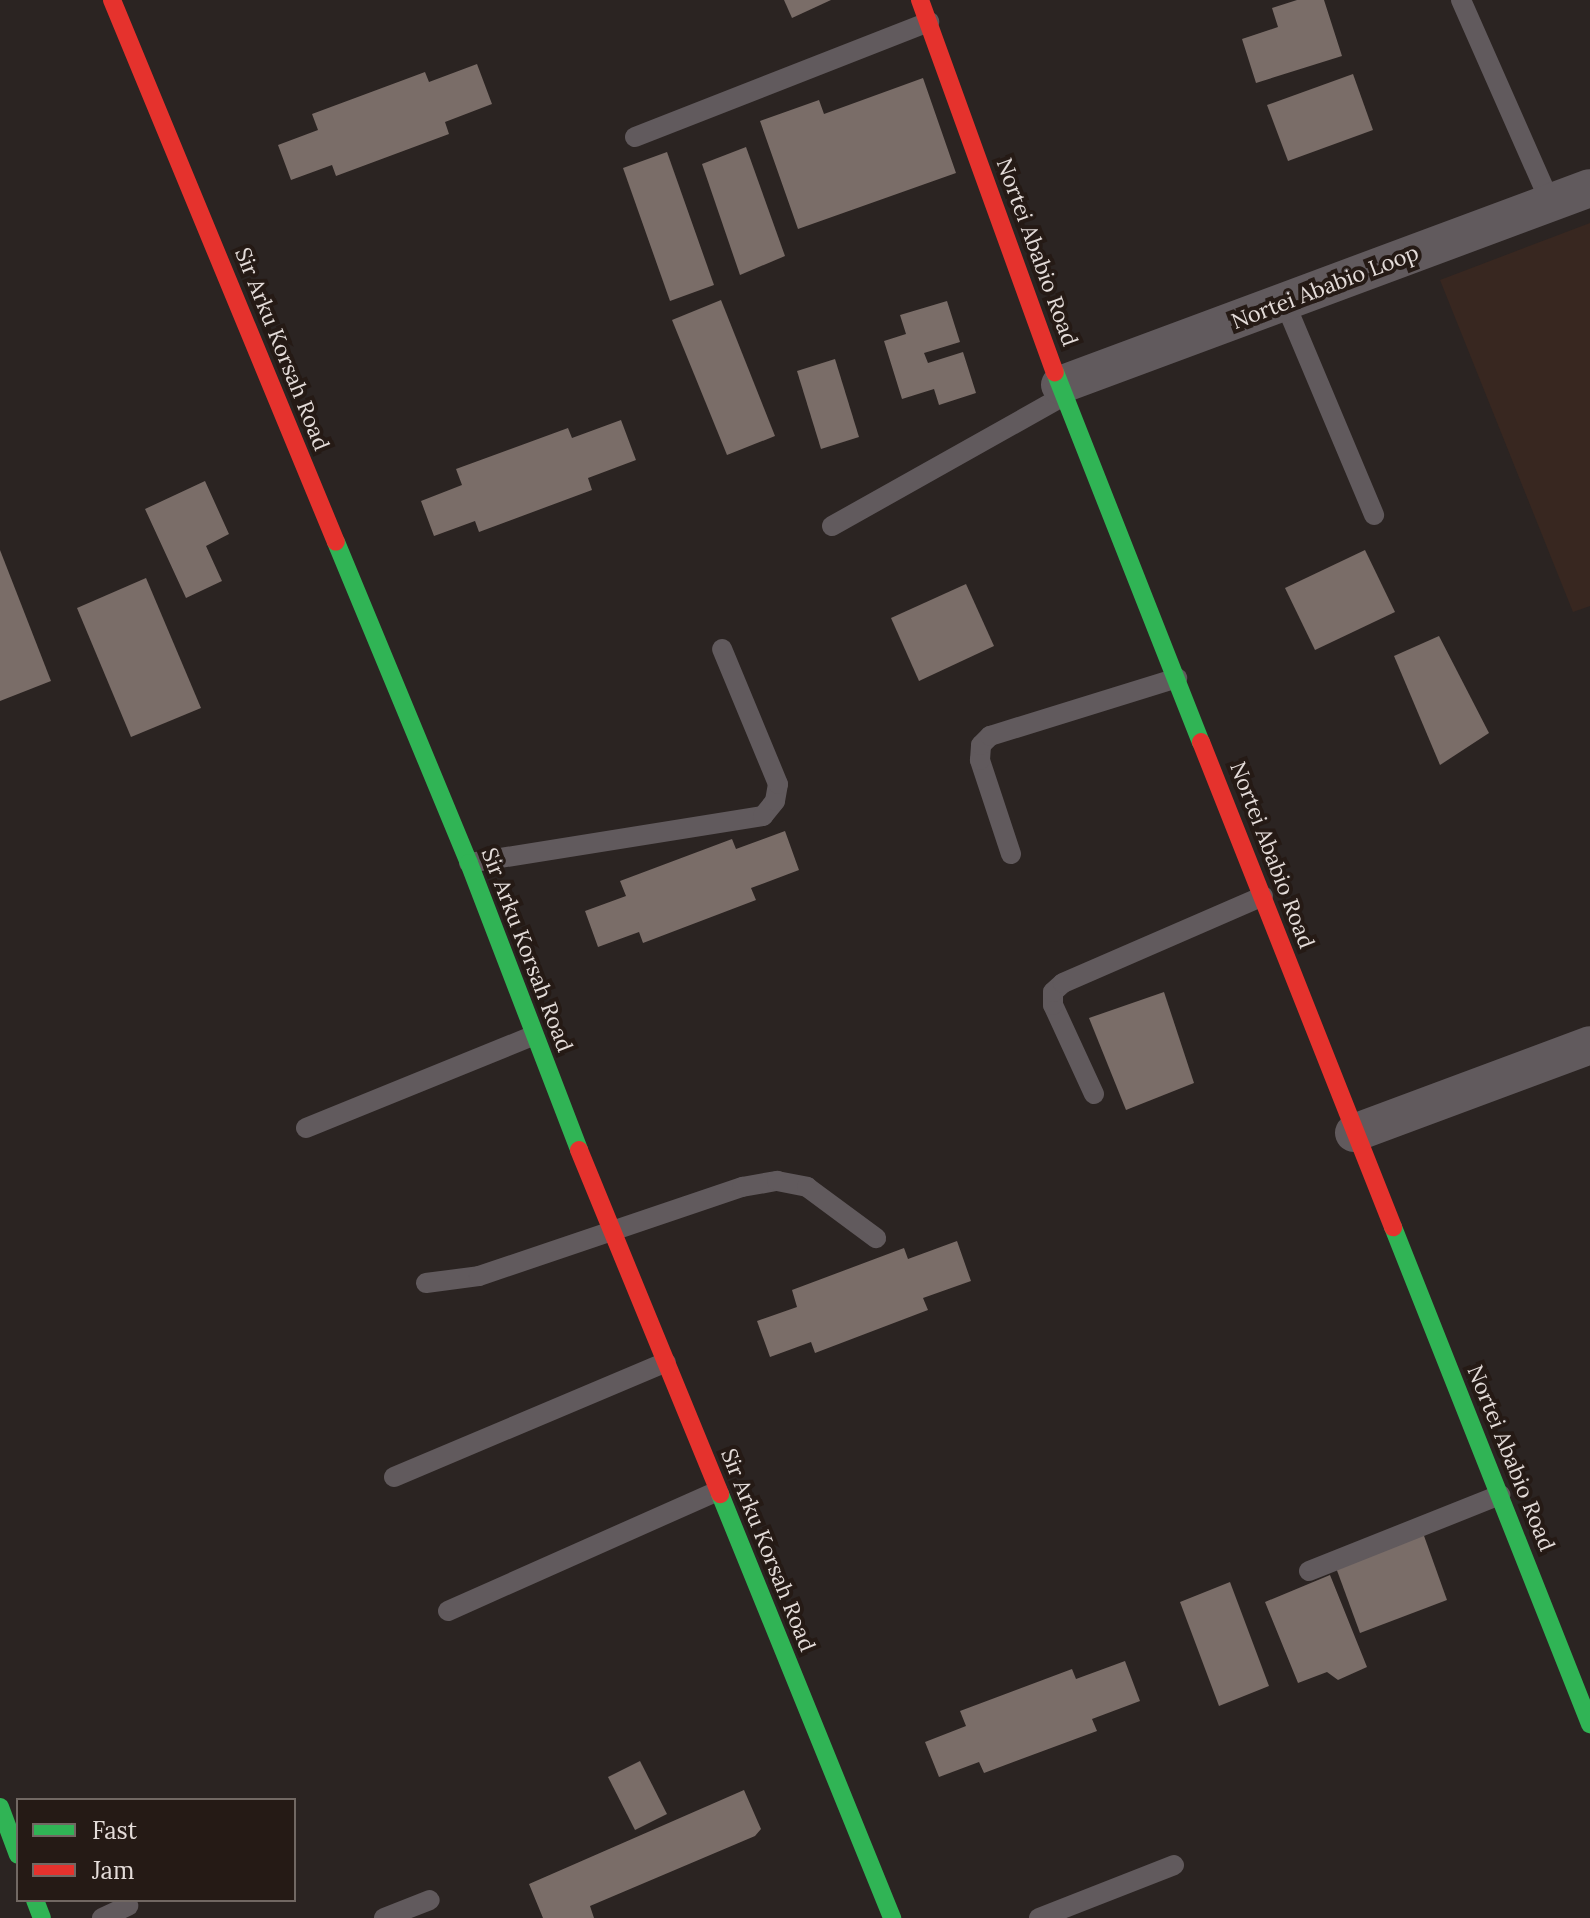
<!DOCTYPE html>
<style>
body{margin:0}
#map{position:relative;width:1590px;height:1918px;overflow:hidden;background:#2b2422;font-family:Lora,serif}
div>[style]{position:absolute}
.built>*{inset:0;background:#382720}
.building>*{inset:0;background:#7a6d68}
.lane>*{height:20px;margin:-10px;padding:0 10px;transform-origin:10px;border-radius:10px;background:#615a5d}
.street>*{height:38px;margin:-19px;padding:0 19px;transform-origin:19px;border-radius:19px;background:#615a5d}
.fast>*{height:18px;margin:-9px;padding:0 9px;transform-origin:9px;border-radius:9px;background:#30b455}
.jam>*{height:18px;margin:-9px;padding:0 9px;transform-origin:9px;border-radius:9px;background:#e5322d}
span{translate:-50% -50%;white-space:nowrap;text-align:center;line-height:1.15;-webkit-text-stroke:8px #251a15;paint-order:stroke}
.street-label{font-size:22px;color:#e4dcd9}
.legend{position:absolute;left:16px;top:1798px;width:280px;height:104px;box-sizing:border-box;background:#251a15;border:2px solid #716863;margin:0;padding:10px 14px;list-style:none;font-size:24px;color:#e4dcd9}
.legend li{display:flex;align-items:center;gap:16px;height:40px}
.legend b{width:40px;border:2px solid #716863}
</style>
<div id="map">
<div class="built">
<i style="clip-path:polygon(1590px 223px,1590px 606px,1573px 612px,1440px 280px)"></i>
</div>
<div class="building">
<i style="clip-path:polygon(784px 0,831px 0,792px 18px)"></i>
<i style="clip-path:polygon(1297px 0,1324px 0,1342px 56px,1256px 83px,1242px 39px,1278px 27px,1272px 8px)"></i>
<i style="clip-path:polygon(477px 64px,492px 104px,445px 122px,449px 134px,336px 176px,332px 165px,291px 180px,278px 145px,318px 130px,312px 114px,425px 72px,429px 82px)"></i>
<i style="clip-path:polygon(1353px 74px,1373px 130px,1288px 161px,1267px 105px)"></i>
<i style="clip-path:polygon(923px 78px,956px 173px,798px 229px,760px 121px,819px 100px,824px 114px)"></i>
<i style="clip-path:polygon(746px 147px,785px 256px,740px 275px,702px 164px)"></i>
<i style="clip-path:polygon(667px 152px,714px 285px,670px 301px,623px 168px)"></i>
<i style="clip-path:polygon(721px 300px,775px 436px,727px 455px,672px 320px)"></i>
<i style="clip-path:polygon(947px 301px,960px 342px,924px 353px,928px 363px,963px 352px,976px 393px,939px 405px,934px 389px,902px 399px,884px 341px,906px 334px,900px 315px)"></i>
<i style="clip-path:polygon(835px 359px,859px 437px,821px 449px,797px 371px)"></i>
<i style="clip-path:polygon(621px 420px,636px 460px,588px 478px,592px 490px,479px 532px,475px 521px,434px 536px,421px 501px,462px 485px,456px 469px,568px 428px,572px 438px)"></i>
<i style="clip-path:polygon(205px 481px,229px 534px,206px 546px,222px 581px,186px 598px,145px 509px)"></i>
<i style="clip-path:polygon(0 550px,51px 681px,0 701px)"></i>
<i style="clip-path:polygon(1365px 550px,1395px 612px,1315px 650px,1285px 588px)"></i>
<i style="clip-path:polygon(146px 578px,201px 708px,131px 737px,77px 608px)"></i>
<i style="clip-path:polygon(966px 584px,994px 646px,919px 681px,891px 618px)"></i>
<i style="clip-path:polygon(1439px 636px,1489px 733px,1440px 765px,1394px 656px)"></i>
<i style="clip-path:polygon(785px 831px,799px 870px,751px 888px,756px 900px,643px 943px,639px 932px,598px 947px,585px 911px,626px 896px,620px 881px,732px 839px,736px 849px)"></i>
<i style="clip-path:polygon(1164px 992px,1194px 1083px,1126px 1110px,1089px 1018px)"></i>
<i style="clip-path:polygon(957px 1241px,971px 1281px,923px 1298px,928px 1310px,815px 1353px,811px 1342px,770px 1357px,757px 1321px,797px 1307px,792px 1290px,904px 1248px,908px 1259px)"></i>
<i style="clip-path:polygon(1423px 1533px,1447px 1600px,1360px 1633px,1335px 1565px)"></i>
<i style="clip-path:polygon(1330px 1575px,1367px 1667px,1338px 1680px,1327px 1672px,1298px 1683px,1265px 1602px)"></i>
<i style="clip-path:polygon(1230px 1582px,1269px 1686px,1219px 1706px,1180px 1602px)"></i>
<i style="clip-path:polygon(1125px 1661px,1140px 1701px,1092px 1719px,1097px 1731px,984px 1773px,979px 1762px,939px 1777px,925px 1742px,966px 1726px,960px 1711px,1072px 1669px,1076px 1679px)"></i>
<i style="clip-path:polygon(640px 1761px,667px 1814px,635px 1830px,608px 1777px)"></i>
<i style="clip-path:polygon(744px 1790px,761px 1829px,755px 1836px,590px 1906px,594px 1918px,543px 1918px,529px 1884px)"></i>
</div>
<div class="lane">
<i style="left:1461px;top:0;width:221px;rotate:66.2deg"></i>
<i style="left:635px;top:137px;width:316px;rotate:-21.4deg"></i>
<i style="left:1285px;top:303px;width:230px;rotate:67.2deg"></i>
<i style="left:832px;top:526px;width:266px;rotate:-29.3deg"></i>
<i style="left:1011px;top:854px;width:99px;rotate:-108.3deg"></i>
<i style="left:980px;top:760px;width:15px;rotate:-86deg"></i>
<i style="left:981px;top:745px;width:13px;rotate:-45deg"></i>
<i style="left:990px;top:736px;width:196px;rotate:-17.2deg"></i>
<i style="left:469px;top:863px;width:298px;rotate:-9.1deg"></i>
<i style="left:763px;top:816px;width:19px;rotate:-51deg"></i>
<i style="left:775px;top:801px;width:17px;rotate:-80deg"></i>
<i style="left:778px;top:784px;width:146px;rotate:-112.5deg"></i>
<i style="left:1094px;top:1094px;width:98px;rotate:-114.7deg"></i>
<i style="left:1053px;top:1005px;width:13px;rotate:-90deg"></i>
<i style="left:1053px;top:992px;width:13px;rotate:-42deg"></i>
<i style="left:1063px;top:983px;width:218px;rotate:-23.5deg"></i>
<i style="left:306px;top:1128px;width:245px;rotate:-22.1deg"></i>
<i style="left:426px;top:1283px;width:53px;rotate:-7.5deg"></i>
<i style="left:479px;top:1276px;width:278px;rotate:-18.7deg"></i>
<i style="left:742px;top:1187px;width:36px;rotate:-10deg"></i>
<i style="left:777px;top:1181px;width:31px;rotate:11deg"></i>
<i style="left:807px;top:1187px;width:86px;rotate:36.5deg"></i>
<i style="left:394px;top:1477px;width:295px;rotate:-22.9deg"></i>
<i style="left:1309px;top:1571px;width:206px;rotate:-21.7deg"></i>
<i style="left:448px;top:1611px;width:295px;rotate:-24deg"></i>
<i style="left:102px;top:1918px;width:29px;rotate:-25deg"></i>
<i style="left:384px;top:1918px;width:49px;rotate:-21.4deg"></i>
<i style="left:1039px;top:1918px;width:145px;rotate:-21.4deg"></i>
</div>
<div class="street">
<i style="left:1060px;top:385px;width:565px;rotate:-20.39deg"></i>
<i style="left:1354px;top:1133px;width:252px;rotate:-20.4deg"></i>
</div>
<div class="fast">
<i style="left:1055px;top:372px;width:398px;rotate:68.5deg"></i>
<i style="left:336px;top:542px;width:347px;rotate:67.5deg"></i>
<i style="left:469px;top:863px;width:307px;rotate:69deg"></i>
<i style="left:1393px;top:1227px;width:535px;rotate:68.38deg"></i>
<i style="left:720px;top:1494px;width:458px;rotate:67.9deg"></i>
<i style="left:0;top:1807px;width:51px;rotate:69.4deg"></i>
<i style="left:35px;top:1900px;width:19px;rotate:69deg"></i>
</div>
<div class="jam">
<i style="left:112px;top:0;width:586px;rotate:67.55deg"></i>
<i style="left:920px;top:0;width:396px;rotate:70.1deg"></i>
<i style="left:1201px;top:742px;width:522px;rotate:68.4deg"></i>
<i style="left:579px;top:1150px;width:372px;rotate:67.7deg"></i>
</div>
<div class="street-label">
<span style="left:1037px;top:252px;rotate:70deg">Nortei Ababio Road</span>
<span style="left:1325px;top:287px;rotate:-21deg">Nortei Ababio Loop</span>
<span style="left:282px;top:349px;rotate:68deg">Sir Arku Korsah Road</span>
<span style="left:1272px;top:855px;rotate:69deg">Nortei Ababio Road</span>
<span style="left:527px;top:950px;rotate:69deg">Sir Arku Korsah Road</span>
<span style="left:1511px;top:1458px;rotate:68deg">Nortei Ababio Road</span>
<span style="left:768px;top:1550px;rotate:68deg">Sir Arku Korsah Road</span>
</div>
<ul class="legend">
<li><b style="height:10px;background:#30b455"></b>Fast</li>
<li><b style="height:10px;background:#e5322d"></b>Jam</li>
</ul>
</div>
